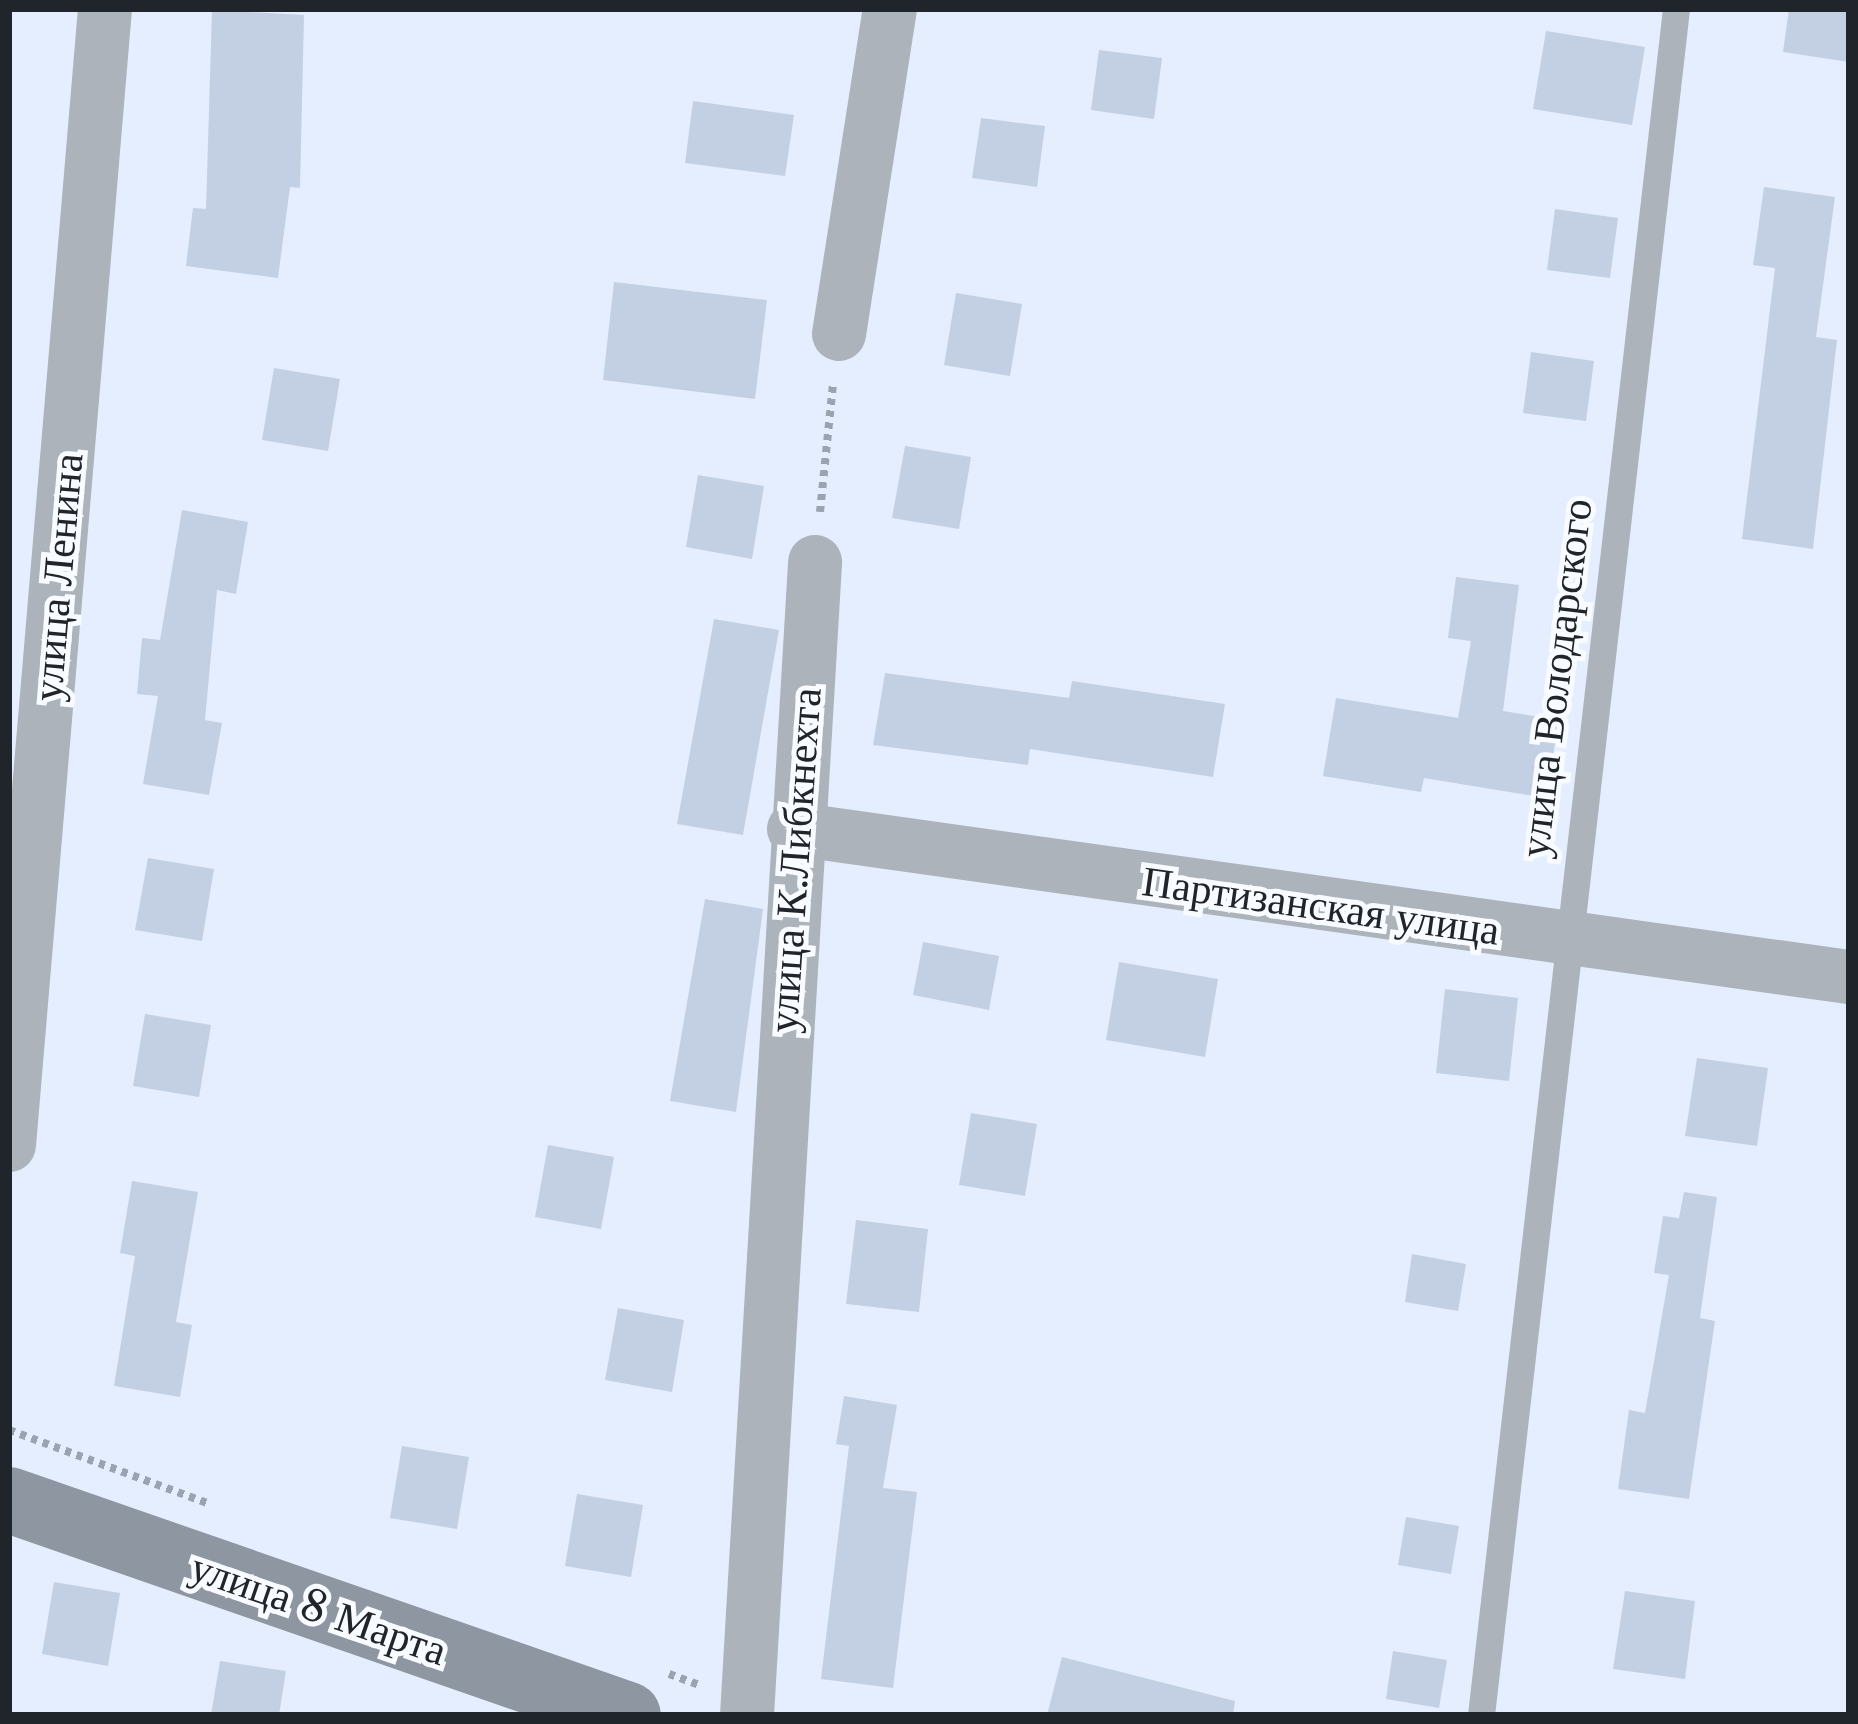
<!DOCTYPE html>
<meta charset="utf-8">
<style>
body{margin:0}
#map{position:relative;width:1858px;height:1724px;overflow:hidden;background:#e4eefe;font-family:"Libre Baskerville",serif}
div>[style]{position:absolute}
.building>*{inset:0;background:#c3d0e3}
.path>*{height:8px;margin-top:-4px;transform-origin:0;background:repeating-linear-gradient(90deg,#9ba3b0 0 6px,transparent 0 12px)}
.service>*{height:27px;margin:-13.5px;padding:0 13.5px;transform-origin:13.5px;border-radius:13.5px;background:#adb3bb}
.minor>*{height:54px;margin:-27px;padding:0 27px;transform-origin:27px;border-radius:27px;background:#adb3bb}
.secondary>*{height:66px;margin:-33px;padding:0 33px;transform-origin:33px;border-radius:33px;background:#8e96a2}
span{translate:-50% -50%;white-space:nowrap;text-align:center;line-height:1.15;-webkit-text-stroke:10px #f8fbff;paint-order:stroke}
.street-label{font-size:42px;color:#20242b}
.frame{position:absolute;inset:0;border:12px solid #20242b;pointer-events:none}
</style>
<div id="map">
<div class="building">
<i style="clip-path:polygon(1789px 9px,1849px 9px,1849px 62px,1783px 52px)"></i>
<i style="clip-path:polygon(212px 10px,304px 15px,300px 188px,290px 187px,278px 278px,186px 266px,193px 208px,206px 209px)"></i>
<i style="clip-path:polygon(1546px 31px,1645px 47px,1632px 125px,1533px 109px)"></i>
<i style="clip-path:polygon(1099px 50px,1162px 58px,1154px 119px,1091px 110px)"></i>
<i style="clip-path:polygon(693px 101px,794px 115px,785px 176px,685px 163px)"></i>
<i style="clip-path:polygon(981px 118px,1045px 126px,1037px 187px,972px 178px)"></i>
<i style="clip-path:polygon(1764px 187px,1835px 197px,1816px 337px,1837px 340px,1813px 549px,1742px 539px,1775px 268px,1753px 265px)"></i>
<i style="clip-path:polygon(1555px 209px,1618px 218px,1610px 278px,1547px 270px)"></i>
<i style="clip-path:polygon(614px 282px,767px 300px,755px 399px,603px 380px)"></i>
<i style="clip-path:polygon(956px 293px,1022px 304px,1010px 376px,944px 365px)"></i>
<i style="clip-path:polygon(1531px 352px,1594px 361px,1586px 421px,1523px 413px)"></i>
<i style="clip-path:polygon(274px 368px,340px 379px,328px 451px,262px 440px)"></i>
<i style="clip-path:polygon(905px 446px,971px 457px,959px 529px,892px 518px)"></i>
<i style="clip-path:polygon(698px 475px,764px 486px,752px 559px,686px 547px)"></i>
<i style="clip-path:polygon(182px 510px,248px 522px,236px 594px,217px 590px,205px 720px,222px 723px,209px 795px,143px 784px,158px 696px,137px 694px,142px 638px,160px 640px)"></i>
<i style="clip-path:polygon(1456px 577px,1519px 585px,1503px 711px,1559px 720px,1546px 798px,1424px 778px,1421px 792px,1323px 776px,1336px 698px,1458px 718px,1471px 641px,1448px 638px)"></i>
<i style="clip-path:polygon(714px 619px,779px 630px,743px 835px,677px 824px)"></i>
<i style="clip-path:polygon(885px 673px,1069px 698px,1072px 681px,1225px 704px,1213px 777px,1030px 749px,1028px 765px,873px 745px)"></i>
<i style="clip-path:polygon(148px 858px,214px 869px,202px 941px,135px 930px)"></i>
<i style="clip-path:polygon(705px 899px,763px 909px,736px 1112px,670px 1101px)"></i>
<i style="clip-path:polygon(923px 942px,999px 956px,989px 1010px,913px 995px)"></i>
<i style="clip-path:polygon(1119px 962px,1218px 979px,1205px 1057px,1106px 1040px)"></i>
<i style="clip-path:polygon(1445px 989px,1518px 998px,1509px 1081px,1436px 1073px)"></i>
<i style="clip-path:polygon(145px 1014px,211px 1025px,199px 1097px,133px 1086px)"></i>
<i style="clip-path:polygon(1697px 1058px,1768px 1068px,1757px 1146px,1685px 1136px)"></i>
<i style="clip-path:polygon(971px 1113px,1037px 1124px,1025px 1196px,959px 1185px)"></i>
<i style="clip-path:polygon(548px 1145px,614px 1157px,601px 1229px,535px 1217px)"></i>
<i style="clip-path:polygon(132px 1181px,198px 1192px,176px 1322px,192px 1325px,180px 1397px,114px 1386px,135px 1256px,120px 1253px)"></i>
<i style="clip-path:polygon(1684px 1192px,1717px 1197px,1700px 1318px,1715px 1321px,1689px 1499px,1618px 1489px,1629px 1410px,1645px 1413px,1669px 1275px,1654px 1273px,1663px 1216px,1679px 1218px)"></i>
<i style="clip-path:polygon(856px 1220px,928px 1229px,919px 1312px,846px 1304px)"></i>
<i style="clip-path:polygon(1412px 1254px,1466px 1264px,1458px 1311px,1405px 1302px)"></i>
<i style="clip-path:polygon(618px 1308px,684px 1320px,672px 1392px,605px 1380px)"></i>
<i style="clip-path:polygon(844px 1396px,897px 1405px,883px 1488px,917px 1492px,893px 1688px,821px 1679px,849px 1446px,836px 1444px)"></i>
<i style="clip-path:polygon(402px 1446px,469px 1457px,457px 1529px,390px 1518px)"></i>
<i style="clip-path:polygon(577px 1494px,643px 1505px,631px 1577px,565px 1566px)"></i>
<i style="clip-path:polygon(1406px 1517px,1459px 1526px,1451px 1574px,1398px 1565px)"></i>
<i style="clip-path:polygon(54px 1582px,120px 1593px,108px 1666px,42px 1654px)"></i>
<i style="clip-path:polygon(1625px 1591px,1695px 1601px,1685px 1679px,1613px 1669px)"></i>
<i style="clip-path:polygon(1393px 1651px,1447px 1660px,1439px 1708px,1386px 1699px)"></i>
<i style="clip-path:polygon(1062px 1657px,1235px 1701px,1233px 1715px,1047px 1715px)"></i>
<i style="clip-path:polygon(220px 1661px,286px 1671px,279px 1715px,211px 1715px)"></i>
</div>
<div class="path">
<i style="left:820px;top:512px;width:129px;rotate:-84.2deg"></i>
<i style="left:9px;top:1430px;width:214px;rotate:20.2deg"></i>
<i style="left:669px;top:1674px;width:33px;rotate:20deg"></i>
</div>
<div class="service">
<i style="left:1481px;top:1715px;width:1717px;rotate:-83.48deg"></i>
</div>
<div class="minor">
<i style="left:839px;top:334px;width:329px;rotate:-81.1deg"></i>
<i style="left:794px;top:829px;width:1065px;rotate:7.99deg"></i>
<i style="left:9px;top:1145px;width:1140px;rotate:-85.17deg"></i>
<i style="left:747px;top:1715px;width:1155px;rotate:-86.62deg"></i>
</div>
<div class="secondary">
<i style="left:9px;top:1500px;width:655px;rotate:19.15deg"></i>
</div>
<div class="street-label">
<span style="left:57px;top:577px;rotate:-85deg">улица Ленина</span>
<span style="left:1555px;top:678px;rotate:-83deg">улица Володарского</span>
<span style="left:794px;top:860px;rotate:-86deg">улица К.Либкнехта</span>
<span style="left:1321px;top:905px;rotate:8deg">Партизанская улица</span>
<span style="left:319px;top:1608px;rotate:19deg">улица 8 Марта</span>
</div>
<div class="frame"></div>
</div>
